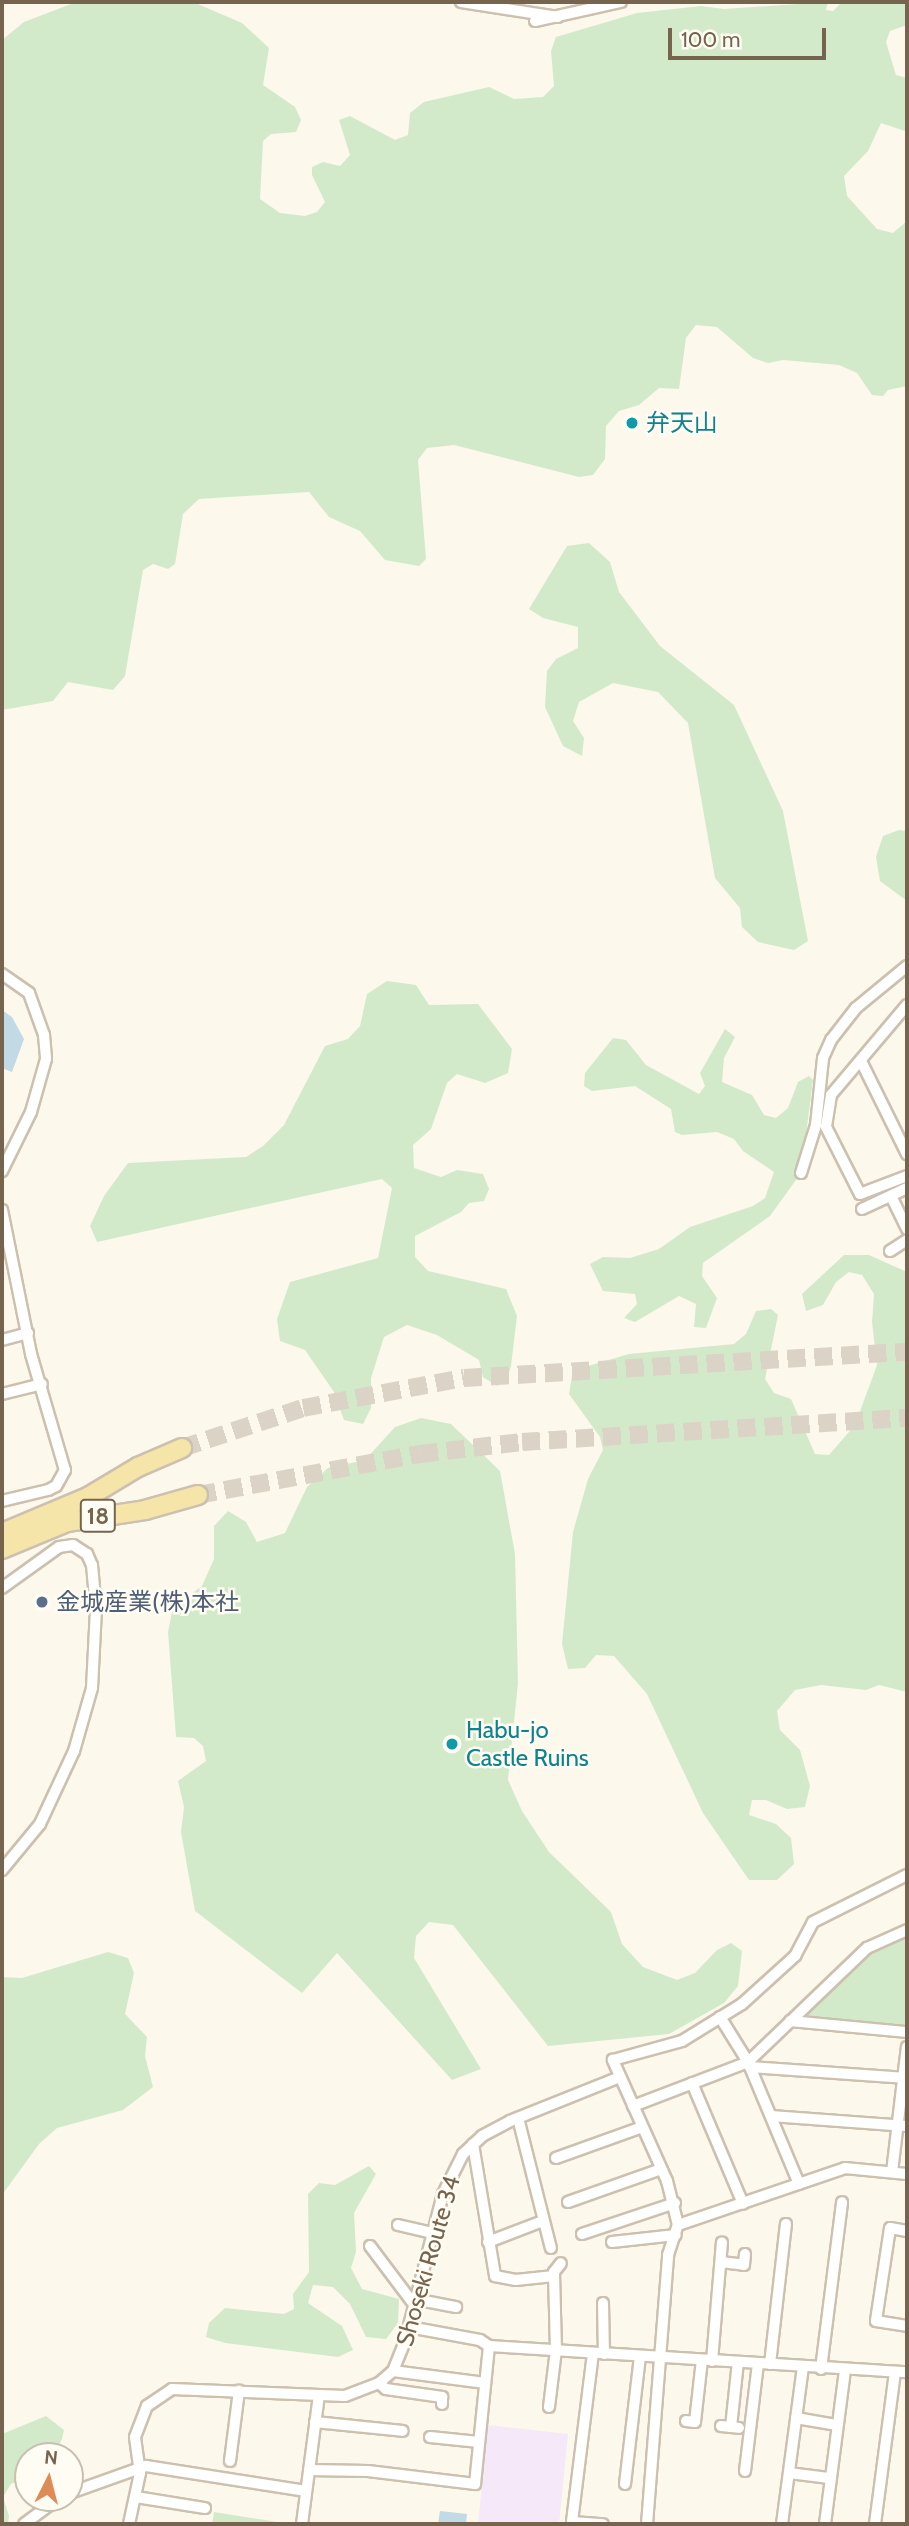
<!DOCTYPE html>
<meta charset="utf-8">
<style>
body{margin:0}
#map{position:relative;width:909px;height:2526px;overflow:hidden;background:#fcf8ec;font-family:Cabin,"Noto Sans JP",sans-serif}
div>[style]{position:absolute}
.education>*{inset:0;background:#f5e8f9}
.green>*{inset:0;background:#d2eaca}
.water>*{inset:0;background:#c1dae6}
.primary-tunnel>*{height:18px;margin-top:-9px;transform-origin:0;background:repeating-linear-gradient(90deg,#dbd3c5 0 18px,transparent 0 27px)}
.roads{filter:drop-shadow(2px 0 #ccc0af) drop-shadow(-2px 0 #ccc0af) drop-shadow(0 2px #ccc0af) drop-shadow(0 -2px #ccc0af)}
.street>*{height:10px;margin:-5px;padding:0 5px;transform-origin:5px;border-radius:5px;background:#fff}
.primary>*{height:18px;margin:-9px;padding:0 9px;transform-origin:9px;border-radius:9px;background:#f6e5a9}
.dots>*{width:19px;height:19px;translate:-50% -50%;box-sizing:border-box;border:4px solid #fefcf3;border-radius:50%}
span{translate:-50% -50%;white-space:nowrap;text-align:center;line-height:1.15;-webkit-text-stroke:5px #fefcf3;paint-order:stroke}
.shield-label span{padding:2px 5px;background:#fefcf3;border:2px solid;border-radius:5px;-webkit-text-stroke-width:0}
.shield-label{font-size:23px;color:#77644f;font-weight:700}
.culture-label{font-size:24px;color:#0d838f}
.left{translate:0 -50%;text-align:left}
.service-label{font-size:24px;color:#4e5e75}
.street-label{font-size:24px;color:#77644f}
.frame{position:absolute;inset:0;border:4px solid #77644f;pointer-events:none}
.north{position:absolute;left:14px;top:2442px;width:70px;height:70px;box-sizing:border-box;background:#fefcf3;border:2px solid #c8bfb1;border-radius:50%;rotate:6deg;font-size:19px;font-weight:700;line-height:28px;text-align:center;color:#77644f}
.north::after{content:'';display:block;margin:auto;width:24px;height:32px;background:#df8b58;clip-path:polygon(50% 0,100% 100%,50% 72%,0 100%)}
.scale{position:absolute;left:668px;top:28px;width:158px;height:32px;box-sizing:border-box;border:4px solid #77644f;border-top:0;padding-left:9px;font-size:21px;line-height:24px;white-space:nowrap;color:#77644f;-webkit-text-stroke:5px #fefcf3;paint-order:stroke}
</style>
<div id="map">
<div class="education">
<i style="clip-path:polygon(488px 2425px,568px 2434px,559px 2524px,478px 2524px)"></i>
</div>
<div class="green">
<i style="clip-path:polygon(193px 2px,242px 23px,269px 48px,263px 85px,295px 107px,301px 120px,296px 132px,271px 134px,263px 141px,260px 199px,280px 213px,305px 216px,317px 212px,325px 202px,312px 175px,312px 167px,323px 162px,340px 166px,350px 155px,339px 120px,350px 116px,395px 140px,408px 135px,410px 113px,424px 102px,489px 87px,514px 99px,543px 97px,554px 86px,551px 51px,556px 37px,637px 13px,701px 6px,724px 9px,828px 2px,826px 10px,833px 11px,842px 2px,907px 3px,907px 25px,890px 31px,886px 42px,896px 75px,907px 78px,907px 127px,905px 131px,881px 123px,868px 151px,844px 176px,847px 196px,877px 229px,893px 233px,907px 221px,907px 386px,888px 390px,883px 396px,872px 395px,857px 373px,839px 365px,783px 360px,768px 363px,753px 358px,717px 327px,696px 325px,686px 338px,679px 389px,659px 388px,639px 405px,619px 411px,606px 426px,605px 459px,593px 475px,579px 477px,454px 445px,427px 448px,418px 460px,426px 559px,419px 566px,385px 560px,360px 531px,329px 517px,309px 492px,199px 499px,183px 514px,175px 564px,168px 569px,153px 564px,143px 570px,125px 676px,113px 690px,68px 682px,53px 701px,2px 710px,2px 40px,24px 22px,71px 4px)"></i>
<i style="clip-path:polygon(589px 543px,610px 562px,619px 592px,660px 646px,734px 705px,783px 811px,808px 941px,794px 950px,758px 942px,742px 927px,740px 908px,715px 878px,688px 723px,658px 692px,613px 683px,579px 702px,573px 721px,584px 738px,582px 756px,563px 746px,545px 707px,547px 671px,556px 659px,578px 648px,578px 627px,543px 618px,529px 609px,567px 546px)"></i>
<i style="clip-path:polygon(899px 830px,907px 831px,907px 901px,880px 881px,876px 857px,883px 836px)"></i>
<i style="clip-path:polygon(387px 981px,416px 985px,429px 1005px,478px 1004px,512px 1049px,508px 1073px,485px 1083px,457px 1074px,447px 1083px,431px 1129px,413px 1145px,414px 1168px,441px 1177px,457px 1170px,483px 1174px,489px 1189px,484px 1201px,469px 1203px,461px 1212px,415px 1236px,415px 1257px,428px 1271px,506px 1289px,517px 1316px,511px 1366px,506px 1381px,497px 1386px,483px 1377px,479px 1360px,437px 1335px,407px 1325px,384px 1337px,371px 1378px,371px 1408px,363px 1424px,344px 1420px,334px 1392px,305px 1350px,280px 1341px,277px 1319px,290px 1282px,378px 1258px,392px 1188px,382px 1179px,97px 1242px,90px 1226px,104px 1196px,128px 1163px,246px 1157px,263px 1146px,284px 1125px,325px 1046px,348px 1039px,360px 1026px,367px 994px)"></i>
<i style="clip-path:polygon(725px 1029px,735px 1037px,724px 1058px,722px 1082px,752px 1095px,764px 1115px,776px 1118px,788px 1108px,798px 1082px,809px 1076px,813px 1080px,801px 1173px,770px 1216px,703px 1263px,702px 1276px,717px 1298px,706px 1328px,694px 1327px,696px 1304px,679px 1296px,635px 1322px,624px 1318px,637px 1304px,635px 1294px,603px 1291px,590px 1264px,603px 1257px,630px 1258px,659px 1249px,690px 1227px,753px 1206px,765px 1198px,774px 1172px,743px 1151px,734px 1139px,717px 1132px,682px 1135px,675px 1132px,671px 1109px,635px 1086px,592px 1091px,584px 1086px,585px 1073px,613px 1038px,626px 1040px,646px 1065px,699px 1094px,705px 1086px,700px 1073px)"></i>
<i style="clip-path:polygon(844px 1255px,869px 1255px,907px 1272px,907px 1692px,879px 1685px,866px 1690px,821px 1685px,795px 1690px,777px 1711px,780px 1730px,800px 1750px,810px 1786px,805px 1807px,787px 1809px,766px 1800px,752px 1800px,749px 1815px,776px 1824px,791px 1838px,794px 1864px,777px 1880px,749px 1880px,703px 1813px,647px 1694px,614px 1656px,596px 1655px,585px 1668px,568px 1669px,562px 1644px,573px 1532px,588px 1479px,603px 1450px,600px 1437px,569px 1394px,572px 1376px,588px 1366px,629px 1354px,734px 1344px,746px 1334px,756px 1311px,771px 1309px,778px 1315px,765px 1379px,774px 1393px,791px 1399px,815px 1454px,829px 1455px,855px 1425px,877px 1365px,872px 1322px,874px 1294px,862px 1275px,849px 1272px,836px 1282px,823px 1305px,806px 1311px,802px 1294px)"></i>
<i style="clip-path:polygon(421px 1418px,451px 1424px,500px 1471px,515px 1554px,518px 1683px,508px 1780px,522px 1811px,549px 1852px,611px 1912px,622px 1944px,643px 1967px,677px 1980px,695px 1973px,717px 1950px,731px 1943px,742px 1951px,738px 1986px,724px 2003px,669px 2034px,548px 2046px,453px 1925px,429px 1922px,416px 1936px,414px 1958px,481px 2069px,452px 2080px,337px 1953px,302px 1993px,195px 1911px,181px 1832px,184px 1807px,178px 1781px,206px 1761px,203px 1746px,194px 1738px,176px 1737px,168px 1632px,173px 1607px,202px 1586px,214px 1559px,214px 1526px,228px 1511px,246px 1522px,257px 1542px,285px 1533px,307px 1487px,328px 1468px,365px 1460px,395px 1427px)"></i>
<i style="clip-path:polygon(907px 1934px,906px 2029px,802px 2020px,801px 2013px,871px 1949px)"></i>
<i style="clip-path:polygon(108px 1952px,128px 1958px,134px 1973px,125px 2014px,147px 2037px,145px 2056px,153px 2087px,123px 2110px,57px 2128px,39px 2144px,2px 2195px,2px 1977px,22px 1978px)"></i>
<i style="clip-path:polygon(369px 2166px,376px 2174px,354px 2213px,356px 2252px,351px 2268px,362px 2289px,399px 2299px,398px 2323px,386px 2339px,366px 2337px,350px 2304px,333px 2287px,313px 2285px,308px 2303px,342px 2326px,353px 2350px,338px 2357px,225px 2343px,206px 2337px,209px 2323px,225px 2308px,284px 2314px,294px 2309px,293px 2294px,309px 2272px,308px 2194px,319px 2183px,335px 2185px)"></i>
<i style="clip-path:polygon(46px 2416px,64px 2430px,62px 2439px,53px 2456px,28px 2456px,28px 2477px,11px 2484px,3px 2497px,9px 2516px,8px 2524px,2px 2524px,2px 2434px)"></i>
<i style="clip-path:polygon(214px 2512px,290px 2524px,212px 2524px)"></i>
</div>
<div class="water">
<i style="clip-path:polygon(2px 1010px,12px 1017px,24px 1039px,12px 1072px,2px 1068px)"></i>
<i style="clip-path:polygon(440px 2511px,467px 2514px,466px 2524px,438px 2524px)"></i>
</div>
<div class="primary-tunnel">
<i style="left:182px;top:1448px;width:127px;rotate:-18.3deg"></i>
<i style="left:303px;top:1408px;width:164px;rotate:-10.6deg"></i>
<i style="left:464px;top:1378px;width:444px;rotate:-3.4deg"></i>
<i style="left:198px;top:1495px;width:226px;rotate:-10.5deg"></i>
<i style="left:420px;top:1454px;width:103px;rotate:-6.7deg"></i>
<i style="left:522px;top:1442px;width:386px;rotate:-3.6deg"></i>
</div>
<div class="roads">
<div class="street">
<i style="left:461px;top:2px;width:98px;rotate:8.8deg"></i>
<i style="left:535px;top:21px;width:88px;rotate:-12.5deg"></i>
<i style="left:2px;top:974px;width:33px;rotate:35deg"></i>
<i style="left:29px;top:993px;width:45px;rotate:70.3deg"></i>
<i style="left:44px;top:1035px;width:24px;rotate:85deg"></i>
<i style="left:46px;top:1059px;width:55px;rotate:105.8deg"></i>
<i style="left:31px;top:1112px;width:66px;rotate:116.2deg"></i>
<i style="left:907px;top:1005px;width:118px;rotate:130.2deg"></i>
<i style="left:831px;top:1095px;width:32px;rotate:99deg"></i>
<i style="left:826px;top:1127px;width:75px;rotate:63.1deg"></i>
<i style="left:860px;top:1194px;width:50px;rotate:-21deg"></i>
<i style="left:861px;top:1061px;width:104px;rotate:63.7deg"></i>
<i style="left:801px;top:1173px;width:50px;rotate:-72.6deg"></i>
<i style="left:816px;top:1125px;width:67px;rotate:-84deg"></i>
<i style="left:823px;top:1058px;width:20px;rotate:-66deg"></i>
<i style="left:831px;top:1040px;width:41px;rotate:-52deg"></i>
<i style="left:856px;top:1008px;width:66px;rotate:-39.5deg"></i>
<i style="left:891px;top:1196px;width:37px;rotate:64deg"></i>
<i style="left:862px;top:1209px;width:50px;rotate:-25deg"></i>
<i style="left:2px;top:1210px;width:147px;rotate:78.6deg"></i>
<i style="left:31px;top:1354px;width:121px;rotate:73.7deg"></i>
<i style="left:65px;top:1470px;width:18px;rotate:119deg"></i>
<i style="left:56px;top:1486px;width:9px;rotate:153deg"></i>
<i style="left:48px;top:1490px;width:47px;rotate:166.6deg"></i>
<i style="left:890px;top:1251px;width:20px;rotate:-33deg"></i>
<i style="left:2px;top:1340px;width:27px;rotate:-15deg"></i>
<i style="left:2px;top:1394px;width:41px;rotate:-14deg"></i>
<i style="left:2px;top:1588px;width:70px;rotate:-35.7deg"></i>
<i style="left:59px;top:1547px;width:14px;rotate:-8deg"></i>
<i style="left:73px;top:1545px;width:17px;rotate:33deg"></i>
<i style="left:87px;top:1554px;width:12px;rotate:66deg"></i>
<i style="left:92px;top:1565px;width:44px;rotate:84.8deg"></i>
<i style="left:96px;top:1609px;width:79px;rotate:92.9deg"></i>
<i style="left:92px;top:1688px;width:66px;rotate:105.9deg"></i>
<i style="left:74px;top:1751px;width:81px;rotate:115deg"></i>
<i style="left:40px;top:1824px;width:60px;rotate:129.6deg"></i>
<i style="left:720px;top:2017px;width:53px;rotate:58.1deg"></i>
<i style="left:748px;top:2062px;width:132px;rotate:67.3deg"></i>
<i style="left:790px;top:2021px;width:118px;rotate:5.4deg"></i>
<i style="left:750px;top:2067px;width:157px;rotate:4deg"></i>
<i style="left:692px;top:2083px;width:131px;rotate:67.1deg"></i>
<i style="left:633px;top:2106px;width:123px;rotate:-20.9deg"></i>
<i style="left:748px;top:2062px;width:165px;rotate:-43.8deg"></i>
<i style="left:867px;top:1948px;width:44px;rotate:-24.2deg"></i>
<i style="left:771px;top:2116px;width:136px;rotate:4.2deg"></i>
<i style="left:518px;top:2118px;width:134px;rotate:75.8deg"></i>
<i style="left:473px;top:2144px;width:134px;rotate:80.5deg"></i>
<i style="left:495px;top:2276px;width:21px;rotate:11deg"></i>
<i style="left:516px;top:2280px;width:38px;rotate:-6deg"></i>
<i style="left:556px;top:2158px;width:91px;rotate:-19.8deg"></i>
<i style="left:892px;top:2172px;width:126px;rotate:-83.2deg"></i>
<i style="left:568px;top:2202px;width:99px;rotate:-19.5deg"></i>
<i style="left:398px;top:2225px;width:36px;rotate:13deg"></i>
<i style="left:678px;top:2225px;width:176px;rotate:-18.8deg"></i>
<i style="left:845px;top:2168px;width:62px;rotate:5.5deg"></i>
<i style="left:907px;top:2231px;width:17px;rotate:-170deg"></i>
<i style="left:890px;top:2228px;width:94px;rotate:98.6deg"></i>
<i style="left:876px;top:2321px;width:31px;rotate:9deg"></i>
<i style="left:582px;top:2234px;width:98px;rotate:-18.4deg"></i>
<i style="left:488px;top:2242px;width:59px;rotate:-20.9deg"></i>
<i style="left:612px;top:2242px;width:64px;rotate:-6.2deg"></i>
<i style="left:370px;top:2246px;width:71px;rotate:53deg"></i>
<i style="left:721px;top:2262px;width:23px;rotate:7deg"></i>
<i style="left:744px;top:2265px;width:11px;rotate:-85deg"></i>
<i style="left:414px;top:2299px;width:43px;rotate:10.8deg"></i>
<i style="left:603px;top:2303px;width:51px;rotate:88.9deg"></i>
<i style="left:409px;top:2327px;width:72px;rotate:10.4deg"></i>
<i style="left:480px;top:2340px;width:11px;rotate:34deg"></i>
<i style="left:489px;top:2346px;width:419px;rotate:3.6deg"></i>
<i style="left:593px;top:2353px;width:170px;rotate:97.1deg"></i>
<i style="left:572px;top:2522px;width:31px;rotate:4deg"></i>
<i style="left:712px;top:2361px;width:119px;rotate:-85.2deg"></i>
<i style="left:770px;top:2364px;width:141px;rotate:-83.5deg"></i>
<i style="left:821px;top:2369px;width:168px;rotate:-82.8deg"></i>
<i style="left:393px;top:2371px;width:93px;rotate:7.4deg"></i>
<i style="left:379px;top:2383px;width:9px;rotate:41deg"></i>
<i style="left:386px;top:2389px;width:57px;rotate:8.1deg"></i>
<i style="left:442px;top:2397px;width:7px;rotate:90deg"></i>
<i style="left:549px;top:2407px;width:57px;rotate:-83deg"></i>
<i style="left:556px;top:2350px;width:78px;rotate:-91.5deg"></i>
<i style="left:554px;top:2272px;width:11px;rotate:-52deg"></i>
<i style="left:796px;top:2418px;width:42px;rotate:9.7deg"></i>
<i style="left:686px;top:2421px;width:9px;rotate:6deg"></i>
<i style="left:695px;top:2422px;width:62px;rotate:-83.6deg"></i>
<i style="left:315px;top:2422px;width:88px;rotate:5.8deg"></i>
<i style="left:721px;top:2426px;width:18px;rotate:6deg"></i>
<i style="left:731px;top:2427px;width:65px;rotate:-83.9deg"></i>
<i style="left:430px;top:2437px;width:49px;rotate:5.8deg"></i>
<i style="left:230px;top:2461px;width:71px;rotate:-82.7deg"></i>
<i style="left:309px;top:2470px;width:59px;rotate:1deg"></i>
<i style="left:368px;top:2471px;width:108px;rotate:6.9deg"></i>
<i style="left:475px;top:2484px;width:139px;rotate:-84.2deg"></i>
<i style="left:745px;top:2471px;width:108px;rotate:-83.1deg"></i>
<i style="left:789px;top:2473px;width:40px;rotate:7.1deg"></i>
<i style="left:625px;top:2484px;width:128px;rotate:-83.3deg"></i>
<i style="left:70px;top:2493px;width:81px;rotate:-19.6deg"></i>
<i style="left:146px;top:2466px;width:162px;rotate:8.9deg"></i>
<i style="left:136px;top:2497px;width:70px;rotate:9.1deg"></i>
<i style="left:24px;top:2524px;width:44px;rotate:-36.6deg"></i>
<i style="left:129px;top:2524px;width:52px;rotate:-77.8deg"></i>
<i style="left:140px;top:2473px;width:36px;rotate:-98deg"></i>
<i style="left:135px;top:2437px;width:33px;rotate:-69deg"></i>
<i style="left:147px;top:2406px;width:30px;rotate:-34deg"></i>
<i style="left:172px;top:2389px;width:173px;rotate:2.3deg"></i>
<i style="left:345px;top:2396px;width:36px;rotate:-21deg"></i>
<i style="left:379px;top:2383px;width:18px;rotate:-41deg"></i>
<i style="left:393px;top:2371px;width:32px;rotate:-68deg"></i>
<i style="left:405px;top:2341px;width:152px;rotate:-75.5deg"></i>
<i style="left:443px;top:2194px;width:45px;rotate:-63.4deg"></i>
<i style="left:463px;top:2154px;width:26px;rotate:-43deg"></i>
<i style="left:482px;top:2136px;width:32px;rotate:-28deg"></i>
<i style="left:510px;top:2121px;width:118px;rotate:-21.8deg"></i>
<i style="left:302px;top:2524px;width:130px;rotate:-82.5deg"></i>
<i style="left:647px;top:2524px;width:270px;rotate:-85.5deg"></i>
<i style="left:668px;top:2255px;width:32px;rotate:-72deg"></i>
<i style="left:678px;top:2225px;width:45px;rotate:-104deg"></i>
<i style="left:667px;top:2181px;width:133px;rotate:-114.1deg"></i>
<i style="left:613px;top:2060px;width:72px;rotate:-15.4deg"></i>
<i style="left:682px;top:2041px;width:70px;rotate:-31.7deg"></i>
<i style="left:742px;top:2004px;width:72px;rotate:-42.2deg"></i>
<i style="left:795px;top:1956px;width:38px;rotate:-62deg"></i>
<i style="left:813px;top:1922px;width:105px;rotate:-26.6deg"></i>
<i style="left:782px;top:2524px;width:158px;rotate:-82.4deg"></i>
<i style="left:825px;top:2524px;width:155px;rotate:-82.6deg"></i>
<i style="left:875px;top:2524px;width:153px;rotate:-82.5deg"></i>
</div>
<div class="primary">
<i style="left:2px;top:1533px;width:93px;rotate:-22.7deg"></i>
<i style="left:88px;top:1497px;width:58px;rotate:-31deg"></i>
<i style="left:138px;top:1467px;width:48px;rotate:-23.4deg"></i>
<i style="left:2px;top:1549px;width:70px;rotate:-22.6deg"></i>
<i style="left:67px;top:1522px;width:79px;rotate:-8.7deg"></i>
<i style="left:145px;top:1510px;width:55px;rotate:-15.8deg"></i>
</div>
</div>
<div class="dots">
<i style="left:632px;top:423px;background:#0f9aa8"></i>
<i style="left:42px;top:1602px;background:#5c6f8a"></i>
<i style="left:452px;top:1744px;background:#0f9aa8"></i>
</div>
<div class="shield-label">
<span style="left:98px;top:1516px">18</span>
</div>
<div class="culture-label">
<span class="left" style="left:646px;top:423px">弁天山</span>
<span class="left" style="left:466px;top:1744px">Habu-jo<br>Castle Ruins</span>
</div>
<div class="service-label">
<span class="left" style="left:56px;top:1602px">金城産業(株)本社</span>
</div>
<div class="street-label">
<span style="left:428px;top:2261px;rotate:-74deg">Shoseki Route 34</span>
</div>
<div class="frame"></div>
<div class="north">N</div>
<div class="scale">100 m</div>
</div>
